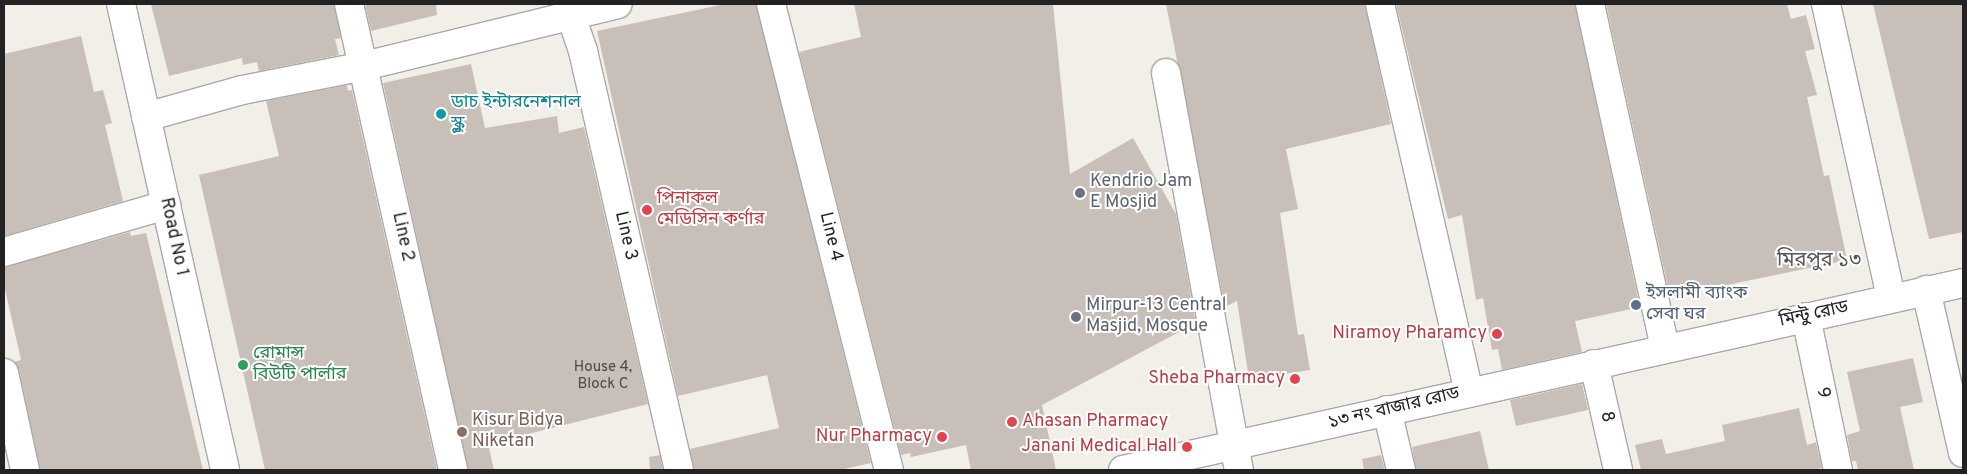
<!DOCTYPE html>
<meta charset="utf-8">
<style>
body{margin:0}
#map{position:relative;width:1967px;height:474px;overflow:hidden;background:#f2efe9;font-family:Overpass,"Noto Sans Bengali",sans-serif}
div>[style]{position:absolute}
.building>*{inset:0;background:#c7bfb8}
.roads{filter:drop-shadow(1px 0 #a9a9a9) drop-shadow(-1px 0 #a9a9a9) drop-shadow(0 1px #a9a9a9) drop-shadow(0 -1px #a9a9a9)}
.minor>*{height:28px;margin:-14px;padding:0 14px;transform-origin:14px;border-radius:14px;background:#fff}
.dots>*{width:14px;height:14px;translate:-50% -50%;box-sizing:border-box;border:2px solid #fff;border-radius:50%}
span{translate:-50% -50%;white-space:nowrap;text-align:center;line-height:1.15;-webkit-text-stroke:4px #fff;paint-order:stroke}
.number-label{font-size:15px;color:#4b4948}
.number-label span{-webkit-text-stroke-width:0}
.culture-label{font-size:18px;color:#0d838f}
.left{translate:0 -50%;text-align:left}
.worship-label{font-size:18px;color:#5b616d}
.health-label{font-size:18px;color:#be3a42}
.right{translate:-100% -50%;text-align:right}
.street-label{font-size:18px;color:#222}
.service-label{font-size:18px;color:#4e5e75}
.leisure-label{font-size:18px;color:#27864d}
.education-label{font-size:18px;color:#785e54}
.quarter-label{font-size:20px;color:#555}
.frame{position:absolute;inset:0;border:5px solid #222;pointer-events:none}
</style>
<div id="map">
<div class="building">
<i style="clip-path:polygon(151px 4px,334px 4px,341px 38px,335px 39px,339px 55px,259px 71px,257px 62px,243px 65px,242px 58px,169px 76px)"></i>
<i style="clip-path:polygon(365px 4px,436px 4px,437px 15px,371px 31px)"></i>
<i style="clip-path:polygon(725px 4px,756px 4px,871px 463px,839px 470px,694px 470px,690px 449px,779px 428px,767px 375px,678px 396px,597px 31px)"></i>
<i style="clip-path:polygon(854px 4px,1053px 4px,1070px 174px,1133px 138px,1176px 214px,1196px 323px,1042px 405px,1056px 470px,971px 470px,966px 445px,911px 457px,910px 453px,901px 455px,799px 52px,861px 37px)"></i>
<i style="clip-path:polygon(1166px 4px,1365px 4px,1391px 124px,1286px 149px,1298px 209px,1280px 213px,1298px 335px,1304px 334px,1310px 370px,1249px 379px,1237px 301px,1225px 307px)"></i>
<i style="clip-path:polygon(1396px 4px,1575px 4px,1639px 303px,1635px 304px,1636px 308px,1575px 321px,1582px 352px,1502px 370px,1498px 349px,1492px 350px,1483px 298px,1476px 300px,1462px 215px,1448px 219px)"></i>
<i style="clip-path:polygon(1606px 4px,1787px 4px,1791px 19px,1806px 15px,1815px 49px,1805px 51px,1817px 95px,1807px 97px,1824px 176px,1829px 175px,1847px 260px,1670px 297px)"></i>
<i style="clip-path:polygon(1873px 4px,1963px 4px,1963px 232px,1929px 239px)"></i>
<i style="clip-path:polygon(81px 36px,94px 92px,103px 90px,112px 123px,105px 125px,123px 201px,4px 236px,4px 54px)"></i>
<i style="clip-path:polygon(471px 64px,485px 128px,557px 116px,559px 133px,584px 127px,648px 404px,488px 444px,494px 470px,468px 470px,383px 83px)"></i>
<i style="clip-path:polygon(347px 85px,348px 91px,352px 90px,437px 470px,265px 470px,199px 175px,279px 156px,266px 101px)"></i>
<i style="clip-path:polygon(130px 232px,131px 236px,146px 233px,203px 470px,40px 470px,19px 370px,14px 362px,21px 360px,4px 285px,4px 267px)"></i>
<i style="clip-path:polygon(1913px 358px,1923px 402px,1900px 407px,1914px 470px,1858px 470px,1856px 461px,1852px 461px,1847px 435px,1860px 431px,1847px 372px)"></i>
<i style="clip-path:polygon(1582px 384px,1588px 410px,1516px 426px,1510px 400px)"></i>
<i style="clip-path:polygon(1799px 408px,1807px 445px,1816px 442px,1822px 468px,1812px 470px,1641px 470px,1635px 445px,1662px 439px,1666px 454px,1725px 441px,1722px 425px)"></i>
<i style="clip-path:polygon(1480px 431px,1489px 470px,1416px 470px,1412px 447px)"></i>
<i style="clip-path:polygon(660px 455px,663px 470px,650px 470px,649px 457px)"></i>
<i style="clip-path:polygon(1381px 455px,1385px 470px,1364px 470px,1362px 459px)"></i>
</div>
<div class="roads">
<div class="minor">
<i style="left:121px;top:4px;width:477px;rotate:77.4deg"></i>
<i style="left:349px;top:4px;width:477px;rotate:77.4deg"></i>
<i style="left:567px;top:4px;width:50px;rotate:71.2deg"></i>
<i style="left:583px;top:51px;width:430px;rotate:77.1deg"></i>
<i style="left:771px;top:4px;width:481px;rotate:75.8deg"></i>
<i style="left:1380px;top:4px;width:398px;rotate:77.1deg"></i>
<i style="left:1590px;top:4px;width:352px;rotate:77.7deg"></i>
<i style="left:1826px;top:4px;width:301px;rotate:77.5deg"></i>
<i style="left:1166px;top:73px;width:404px;rotate:79.6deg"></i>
<i style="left:146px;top:117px;width:100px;rotate:-15.7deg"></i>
<i style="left:242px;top:90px;width:124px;rotate:-11.1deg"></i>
<i style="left:364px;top:66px;width:261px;rotate:-13.7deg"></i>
<i style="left:4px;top:252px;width:169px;rotate:-16.2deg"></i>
<i style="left:1926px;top:290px;width:167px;rotate:77.2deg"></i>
<i style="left:1806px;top:317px;width:156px;rotate:78.2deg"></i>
<i style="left:1594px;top:364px;width:109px;rotate:77.2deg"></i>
<i style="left:4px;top:373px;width:99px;rotate:77.8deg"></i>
<i style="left:1387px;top:410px;width:62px;rotate:76.9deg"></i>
<i style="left:1123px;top:470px;width:861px;rotate:-12.55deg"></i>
</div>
</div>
<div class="dots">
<i style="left:441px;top:114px;background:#0f9aa8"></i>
<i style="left:1080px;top:193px;background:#6b7280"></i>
<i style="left:647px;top:210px;background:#e0444e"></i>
<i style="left:1636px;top:305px;background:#5c6f8a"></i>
<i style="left:1076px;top:317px;background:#6b7280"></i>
<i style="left:1497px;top:334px;background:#e0444e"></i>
<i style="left:243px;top:365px;background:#2e9e5b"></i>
<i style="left:1295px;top:379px;background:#e0444e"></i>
<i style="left:1012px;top:422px;background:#e0444e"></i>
<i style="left:462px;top:432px;background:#8d6e63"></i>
<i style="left:942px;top:437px;background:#e0444e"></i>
<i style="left:1187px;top:447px;background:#e0444e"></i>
</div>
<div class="number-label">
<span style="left:603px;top:376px">House 4,<br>Block C</span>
</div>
<div class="culture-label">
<span class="left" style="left:451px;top:114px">ডাচ ইন্টারনেশনাল<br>স্কুল</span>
</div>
<div class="worship-label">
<span class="left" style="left:1090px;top:193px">Kendrio Jam<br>E Mosjid</span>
<span class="left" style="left:1086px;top:317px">Mirpur-13 Central<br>Masjid, Mosque</span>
</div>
<div class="health-label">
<span class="left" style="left:657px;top:210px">পিনাকল<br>মেডিসিন কর্ণার</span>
<span class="right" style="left:1487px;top:334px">Niramoy Pharamcy</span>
<span class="right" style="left:1285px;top:379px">Sheba Pharmacy</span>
<span class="left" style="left:1022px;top:422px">Ahasan Pharmacy</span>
<span class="right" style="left:932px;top:437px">Nur Pharmacy</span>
<span class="right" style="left:1177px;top:447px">Janani Medical Hall</span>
</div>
<div class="street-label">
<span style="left:625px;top:236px;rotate:77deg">Line 3</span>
<span style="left:173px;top:237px;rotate:78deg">Road No 1</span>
<span style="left:402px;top:237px;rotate:78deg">Line 2</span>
<span style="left:830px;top:237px;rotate:76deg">Line 4</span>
<span style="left:1814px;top:315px;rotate:-12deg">মিন্টু রোড</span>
<span style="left:1822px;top:393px;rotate:78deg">9</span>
<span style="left:1394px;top:409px;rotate:-13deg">১৩ নং বাজার রোড</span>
<span style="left:1606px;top:417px;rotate:77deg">8</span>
</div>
<div class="service-label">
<span class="left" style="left:1646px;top:305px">ইসলামী ব্যাংক<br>সেবা ঘর</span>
</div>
<div class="leisure-label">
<span class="left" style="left:253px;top:365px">রোমান্স<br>বিউটি পার্লার</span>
</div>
<div class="education-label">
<span class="left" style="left:472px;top:432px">Kisur Bidya<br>Niketan</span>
</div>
<div class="quarter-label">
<span style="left:1819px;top:261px">মিরপুর ১৩</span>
</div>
<div class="frame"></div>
</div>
